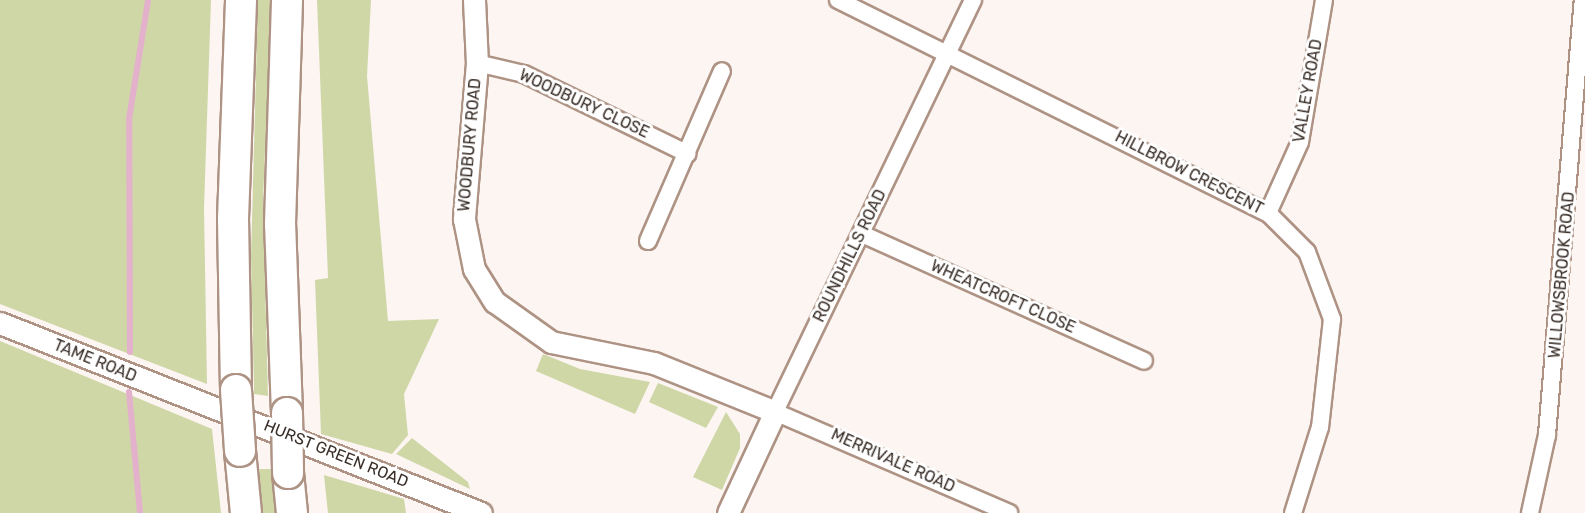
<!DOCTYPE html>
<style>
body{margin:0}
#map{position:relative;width:1585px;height:513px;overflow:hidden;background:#fcf5f2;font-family:Rubik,sans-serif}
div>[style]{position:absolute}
.green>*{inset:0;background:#cfd7a7}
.stream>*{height:6px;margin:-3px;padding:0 3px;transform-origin:3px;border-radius:3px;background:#e3b1cc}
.roads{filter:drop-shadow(2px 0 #ae9384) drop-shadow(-2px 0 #ae9384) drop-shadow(0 2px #ae9384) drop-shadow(0 -2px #ae9384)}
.minor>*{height:16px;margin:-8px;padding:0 8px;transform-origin:8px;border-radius:8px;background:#fff}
.tertiary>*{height:21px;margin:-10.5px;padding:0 10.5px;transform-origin:10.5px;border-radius:10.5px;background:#fff}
.motorway>*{height:30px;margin:-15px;padding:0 15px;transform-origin:15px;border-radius:15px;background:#fff}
.bridges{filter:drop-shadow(2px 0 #ae9384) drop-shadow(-2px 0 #ae9384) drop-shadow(0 2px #ae9384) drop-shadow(0 -2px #ae9384)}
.motorway-bridge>*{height:30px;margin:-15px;padding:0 15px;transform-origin:15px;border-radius:15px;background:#fff}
span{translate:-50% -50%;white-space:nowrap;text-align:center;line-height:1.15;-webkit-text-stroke:6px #fff;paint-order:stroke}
.street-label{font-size:16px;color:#392e28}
</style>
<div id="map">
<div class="green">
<i style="clip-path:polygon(0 0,211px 0,204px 208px,207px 384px,0 304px)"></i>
<i style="clip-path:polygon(258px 0,271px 0,263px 202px,268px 396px,254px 394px,254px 387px,251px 257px)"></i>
<i style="clip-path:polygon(317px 0,371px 0,367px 76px,388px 321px,439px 319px,404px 394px,408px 435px,392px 454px,321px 434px,315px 280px,328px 278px)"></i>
<i style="clip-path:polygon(0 341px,212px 429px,221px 513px,0 513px)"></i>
<i style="clip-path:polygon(543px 354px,580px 369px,650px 382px,635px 414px,536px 371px)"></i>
<i style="clip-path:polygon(658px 383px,718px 407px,706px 428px,649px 402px)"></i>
<i style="clip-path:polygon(726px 412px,740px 434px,740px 448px,722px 490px,693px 477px)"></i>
<i style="clip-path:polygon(412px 438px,468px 482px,470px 489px,396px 454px)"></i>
<i style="clip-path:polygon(259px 469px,272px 469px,276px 513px,263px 513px)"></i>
<i style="clip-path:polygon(324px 475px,404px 499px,406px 513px,328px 513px)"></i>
</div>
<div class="stream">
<i style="left:130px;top:352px;width:233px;rotate:-90.2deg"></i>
<i style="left:129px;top:119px;width:121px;rotate:-80.9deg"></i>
<i style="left:129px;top:392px;width:121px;rotate:84.8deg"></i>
</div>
<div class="roads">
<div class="minor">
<i style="left:838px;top:0;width:480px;rotate:26.4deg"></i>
<i style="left:1268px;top:213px;width:55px;rotate:45deg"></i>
<i style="left:1307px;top:252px;width:72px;rotate:69.5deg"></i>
<i style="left:1332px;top:319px;width:109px;rotate:96.3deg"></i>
<i style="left:1320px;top:427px;width:90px;rotate:107.4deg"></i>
<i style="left:973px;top:0;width:457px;rotate:115.7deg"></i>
<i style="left:775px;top:412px;width:255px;rotate:23.3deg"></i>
<i style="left:477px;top:63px;width:48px;rotate:13.2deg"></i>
<i style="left:524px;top:74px;width:182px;rotate:26deg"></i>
<i style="left:1268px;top:213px;width:78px;rotate:-65.7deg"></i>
<i style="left:1300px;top:142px;width:144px;rotate:-80.4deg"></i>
<i style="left:862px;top:234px;width:309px;rotate:24.2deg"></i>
<i style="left:648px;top:241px;width:185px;rotate:-66.5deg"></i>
<i style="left:1530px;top:513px;width:80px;rotate:-77.7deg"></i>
<i style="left:1547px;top:435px;width:436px;rotate:-85.3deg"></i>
</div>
<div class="tertiary">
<i style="left:474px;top:0;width:63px;rotate:87.3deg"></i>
<i style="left:477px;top:63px;width:157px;rotate:94.8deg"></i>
<i style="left:464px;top:219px;width:51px;rotate:78.7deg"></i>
<i style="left:474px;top:269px;width:39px;rotate:58deg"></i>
<i style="left:495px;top:302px;width:69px;rotate:35.5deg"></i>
<i style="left:551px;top:342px;width:105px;rotate:11.5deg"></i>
<i style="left:654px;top:363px;width:131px;rotate:22deg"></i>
<i style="left:775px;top:412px;width:111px;rotate:115deg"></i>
<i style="left:0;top:323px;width:517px;rotate:21.55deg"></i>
</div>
<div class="motorway">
<i style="left:236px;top:390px;width:171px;rotate:-91deg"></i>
<i style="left:233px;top:219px;width:219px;rotate:-87.9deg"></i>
<i style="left:287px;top:413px;width:189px;rotate:-92.1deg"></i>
<i style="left:280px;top:224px;width:224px;rotate:-88.2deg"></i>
<i style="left:240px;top:451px;width:62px;rotate:84.5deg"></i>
<i style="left:288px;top:473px;width:40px;rotate:84.3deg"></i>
</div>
</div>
<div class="bridges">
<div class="motorway-bridge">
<i style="left:236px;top:390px;width:61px;rotate:86.2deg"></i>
<i style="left:287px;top:413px;width:60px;rotate:89deg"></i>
</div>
</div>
<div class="street-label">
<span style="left:1308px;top:91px;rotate:-80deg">VALLEY ROAD</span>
<span style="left:584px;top:104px;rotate:25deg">WOODBURY CLOSE</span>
<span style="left:470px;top:145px;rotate:-85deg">WOODBURY ROAD</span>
<span style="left:1189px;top:173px;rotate:27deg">HILLBROW CRESCENT</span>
<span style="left:850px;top:256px;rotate:-64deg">ROUNDHILLS ROAD</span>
<span style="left:1562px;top:275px;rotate:-85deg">WILLOWSBROOK ROAD</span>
<span style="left:1003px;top:297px;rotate:24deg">WHEATCROFT CLOSE</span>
<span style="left:95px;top:361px;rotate:22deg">TAME ROAD</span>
<span style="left:336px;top:454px;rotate:22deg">HURST GREEN ROAD</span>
<span style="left:893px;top:461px;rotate:24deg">MERRIVALE ROAD</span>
</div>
</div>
